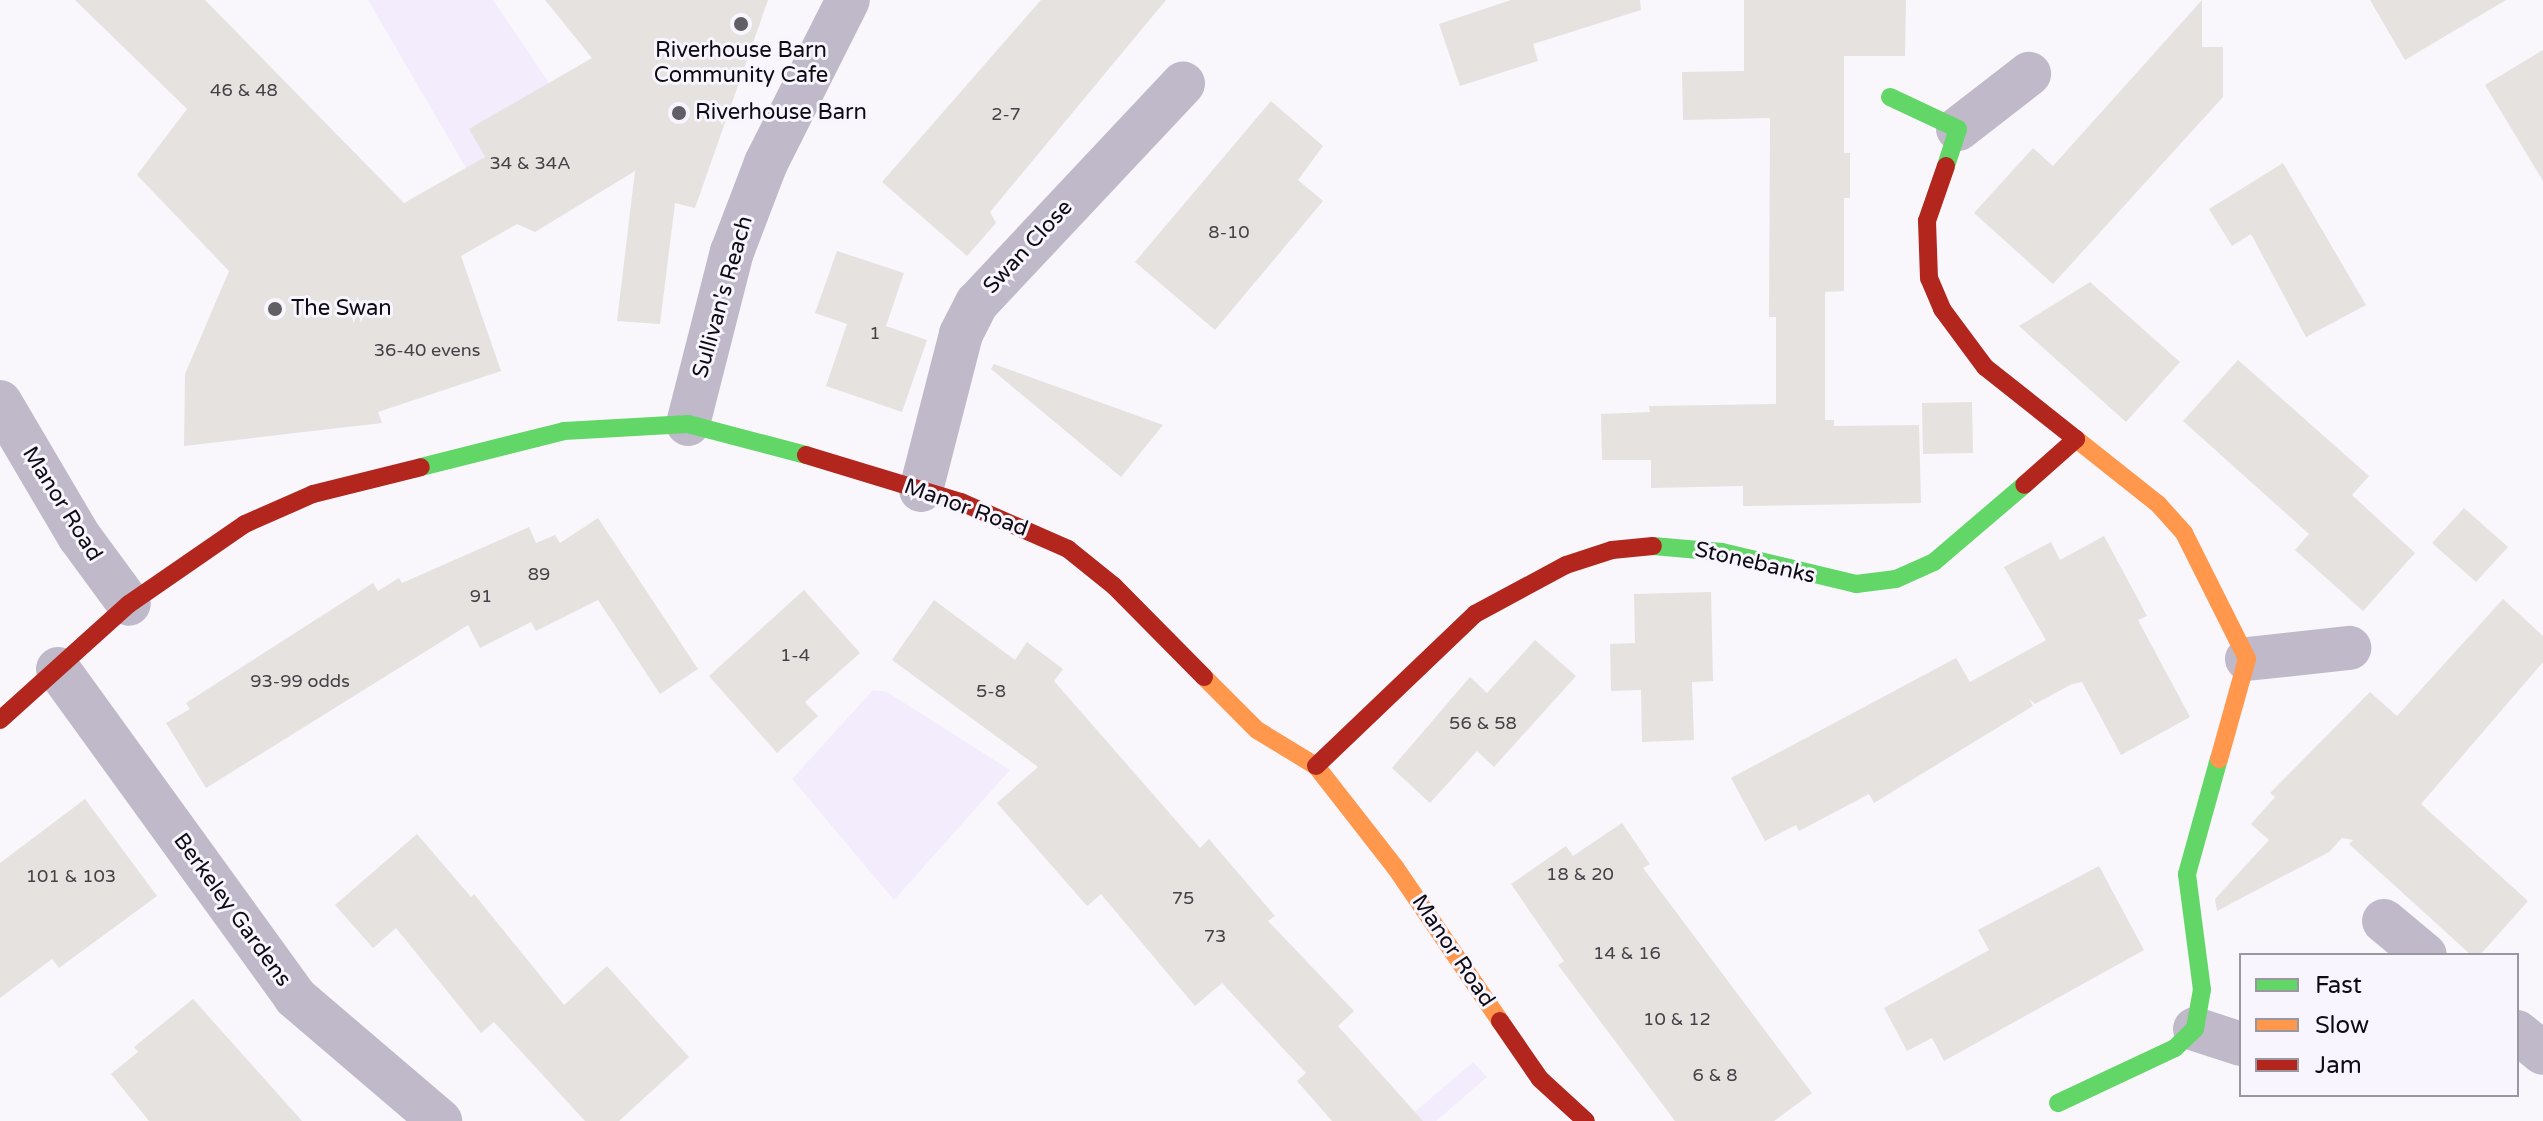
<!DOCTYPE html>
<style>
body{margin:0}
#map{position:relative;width:2543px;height:1121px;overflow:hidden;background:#f9f7fc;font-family:"Varela Round",sans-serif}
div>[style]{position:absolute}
.green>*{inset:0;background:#f3ecfd}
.building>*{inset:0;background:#e5e2e0}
.street>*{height:44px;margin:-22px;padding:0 22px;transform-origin:22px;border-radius:22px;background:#c0b9c9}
.fast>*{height:18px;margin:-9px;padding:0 9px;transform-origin:9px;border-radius:9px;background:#63d668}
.slow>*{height:18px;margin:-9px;padding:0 9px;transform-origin:9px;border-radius:9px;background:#ff974d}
.jam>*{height:18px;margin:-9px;padding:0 9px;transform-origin:9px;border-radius:9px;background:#b3261e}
.dots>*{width:22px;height:22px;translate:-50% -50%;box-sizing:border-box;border:4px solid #f8f5fe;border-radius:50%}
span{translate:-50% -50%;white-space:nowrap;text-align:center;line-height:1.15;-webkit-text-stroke:6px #f8f5fe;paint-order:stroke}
.number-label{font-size:18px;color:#444146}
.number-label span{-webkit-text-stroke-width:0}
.poi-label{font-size:22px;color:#0f0b13}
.left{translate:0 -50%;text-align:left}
.street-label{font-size:22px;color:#0f0b13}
.legend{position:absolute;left:2239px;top:953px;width:280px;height:144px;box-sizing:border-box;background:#f8f5fe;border:2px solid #9b97a0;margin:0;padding:10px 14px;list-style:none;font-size:24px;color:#0f0b13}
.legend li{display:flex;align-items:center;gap:16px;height:40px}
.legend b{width:40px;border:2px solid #9b97a0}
</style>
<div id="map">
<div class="green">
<i style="clip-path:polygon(368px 0,493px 0,550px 84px,485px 157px,466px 168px)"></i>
<i style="clip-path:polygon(873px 690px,887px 692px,1010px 770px,894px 900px,792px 779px)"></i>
<i style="clip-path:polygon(1473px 1062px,1487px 1077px,1436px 1121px,1422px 1121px,1415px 1112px)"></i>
</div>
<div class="building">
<i style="clip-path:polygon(75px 0,205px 0,404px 203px,485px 157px,469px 129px,592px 58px,545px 0,768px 0,695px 208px,675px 203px,660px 324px,617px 321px,635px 171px,535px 232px,517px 224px,461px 256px,501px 371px,378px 412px,382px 423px,184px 446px,185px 374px,229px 271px,137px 175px,187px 109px)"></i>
<i style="clip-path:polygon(1041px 0,1166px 0,990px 212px,996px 223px,967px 256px,882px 182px)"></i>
<i style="clip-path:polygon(1511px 0,1640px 0,1641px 10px,1533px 44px,1538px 61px,1460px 86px,1439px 24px)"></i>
<i style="clip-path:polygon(1744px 0,1906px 0,1905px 56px,1844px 56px,1844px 153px,1850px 153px,1850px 198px,1844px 198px,1844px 291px,1825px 292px,1825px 420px,1834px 420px,1834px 426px,1919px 425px,1921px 503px,1743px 506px,1743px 486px,1651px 488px,1651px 460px,1602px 460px,1601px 414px,1650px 412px,1649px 406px,1776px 404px,1776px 317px,1769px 317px,1770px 118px,1683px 120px,1682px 72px,1744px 71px)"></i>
<i style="clip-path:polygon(2202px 0,2202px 47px,2223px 47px,2223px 97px,2053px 284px,1974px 213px,2033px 148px,2053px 166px)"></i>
<i style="clip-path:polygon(2370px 0,2506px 0,2405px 60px)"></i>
<i style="clip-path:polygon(2543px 50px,2543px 181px,2485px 85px)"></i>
<i style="clip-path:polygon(1271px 101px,1323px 146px,1298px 180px,1323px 201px,1215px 330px,1135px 262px)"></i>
<i style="clip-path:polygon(2283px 163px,2366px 305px,2306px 337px,2251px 234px,2232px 246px,2209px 209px)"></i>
<i style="clip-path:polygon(837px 251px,904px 273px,886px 326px,927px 340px,902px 412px,826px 386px,847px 324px,815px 313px)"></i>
<i style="clip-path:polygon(2090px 282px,2180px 362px,2126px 422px,2019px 326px)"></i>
<i style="clip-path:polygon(2238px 360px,2369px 476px,2352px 495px,2415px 553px,2363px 611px,2295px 550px,2309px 534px,2183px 421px)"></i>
<i style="clip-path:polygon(994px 364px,1163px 425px,1121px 477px,991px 369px)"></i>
<i style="clip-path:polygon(1972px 402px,1973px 453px,1923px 454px,1922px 403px)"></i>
<i style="clip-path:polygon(2464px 508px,2508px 547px,2476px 582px,2432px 543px)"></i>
<i style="clip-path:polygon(598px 518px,698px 669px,660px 694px,598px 600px,536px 631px,531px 622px,480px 648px,468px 625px,206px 788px,166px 723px,190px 709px,186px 703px,373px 583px,378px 591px,399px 578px,402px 583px,529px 527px,536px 543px,555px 535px,560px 543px)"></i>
<i style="clip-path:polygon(2104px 536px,2147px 616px,2138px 620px,2190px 717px,2121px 755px,2082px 682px,2072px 684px,2035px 704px,2029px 699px,2033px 706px,1874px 803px,1869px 794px,1799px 831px,1796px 825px,1765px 841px,1731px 778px,1956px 658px,1970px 682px,2046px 640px,2004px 567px,2051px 542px,2060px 560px)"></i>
<i style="clip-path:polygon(804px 590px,860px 653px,805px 702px,818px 716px,777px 753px,709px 676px)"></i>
<i style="clip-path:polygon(1711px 592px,1713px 681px,1692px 682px,1694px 740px,1642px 742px,1641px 690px,1611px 691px,1610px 644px,1635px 643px,1634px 594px)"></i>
<i style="clip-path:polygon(2503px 599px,2543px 636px,2543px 662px,2421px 804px,2528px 901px,2480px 955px,2471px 955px,2349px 844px,2353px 840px,2342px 838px,2329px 852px,2217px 911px,2215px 899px,2269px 840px,2251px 824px,2275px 797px,2270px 793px,2370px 692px,2397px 716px)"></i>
<i style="clip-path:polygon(934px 600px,1015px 660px,1027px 642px,1063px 669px,1054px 681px,1200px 848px,1209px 839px,1275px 916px,1268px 921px,1354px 1011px,1338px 1026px,1423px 1121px,1332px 1121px,1297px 1081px,1306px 1073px,1222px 983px,1195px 1006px,1101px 894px,1087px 906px,997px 803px,1038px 767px,892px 660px)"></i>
<i style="clip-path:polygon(1535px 640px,1576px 676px,1494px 767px,1477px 751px,1430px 803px,1392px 768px,1470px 677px,1487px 693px)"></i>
<i style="clip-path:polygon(85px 799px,157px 896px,59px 968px,52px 959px,0 998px,0 863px)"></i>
<i style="clip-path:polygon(1622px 823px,1650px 864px,1643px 868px,1812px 1093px,1774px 1121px,1675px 1121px,1558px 965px,1564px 961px,1511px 884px,1566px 846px,1573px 856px)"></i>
<i style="clip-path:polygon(417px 834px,471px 897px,474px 894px,564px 1005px,607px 966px,689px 1057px,619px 1121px,585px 1121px,494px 1022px,481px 1033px,396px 928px,373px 948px,335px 905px)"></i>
<i style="clip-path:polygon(2099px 866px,2144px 950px,1944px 1061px,1932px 1038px,1907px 1051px,1884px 1008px,1989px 950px,1978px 930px)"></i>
<i style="clip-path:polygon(193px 999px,302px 1121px,149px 1121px,111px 1074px,138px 1052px,134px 1047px)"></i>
</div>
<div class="street">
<i style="left:1958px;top:129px;width:90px;rotate:-37.8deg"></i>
<i style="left:0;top:402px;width:156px;rotate:59.5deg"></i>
<i style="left:79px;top:536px;width:84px;rotate:53.7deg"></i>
<i style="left:688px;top:424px;width:178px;rotate:-75.7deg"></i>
<i style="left:732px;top:252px;width:95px;rotate:-69.1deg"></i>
<i style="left:766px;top:163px;width:182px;rotate:-63.3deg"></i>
<i style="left:921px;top:490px;width:161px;rotate:-75.6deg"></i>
<i style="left:961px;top:334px;width:35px;rotate:-63deg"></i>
<i style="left:977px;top:303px;width:301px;rotate:-46.8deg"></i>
<i style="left:2247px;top:659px;width:103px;rotate:-6.2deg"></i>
<i style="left:58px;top:669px;width:405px;rotate:54.1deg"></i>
<i style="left:295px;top:997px;width:191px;rotate:40.5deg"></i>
<i style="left:2384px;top:921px;width:53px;rotate:39.7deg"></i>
<i style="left:2195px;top:1029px;width:48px;rotate:18.1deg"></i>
<i style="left:2517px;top:1032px;width:33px;rotate:39deg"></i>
</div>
<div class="fast">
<i style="left:1890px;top:97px;width:75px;rotate:25.2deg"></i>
<i style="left:1958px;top:129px;width:39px;rotate:108deg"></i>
<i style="left:421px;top:467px;width:147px;rotate:-14.1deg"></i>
<i style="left:564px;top:431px;width:124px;rotate:-3.2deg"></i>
<i style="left:688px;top:424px;width:122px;rotate:14.7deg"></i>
<i style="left:1653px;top:546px;width:69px;rotate:5deg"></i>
<i style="left:1722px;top:552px;width:138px;rotate:13.4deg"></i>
<i style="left:1856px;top:584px;width:40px;rotate:-7.1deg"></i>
<i style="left:1896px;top:579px;width:42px;rotate:-24.1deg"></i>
<i style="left:1934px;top:562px;width:118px;rotate:-40.5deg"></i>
<i style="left:2058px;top:1103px;width:129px;rotate:-25.2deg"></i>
<i style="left:2175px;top:1048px;width:28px;rotate:-44deg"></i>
<i style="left:2195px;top:1029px;width:40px;rotate:-80deg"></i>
<i style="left:2202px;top:990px;width:117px;rotate:-97.4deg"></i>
<i style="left:2187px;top:874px;width:119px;rotate:-74.5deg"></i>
</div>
<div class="slow">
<i style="left:2076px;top:439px;width:105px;rotate:38.4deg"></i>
<i style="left:2158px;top:504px;width:39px;rotate:48deg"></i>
<i style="left:2184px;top:533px;width:141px;rotate:63.4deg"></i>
<i style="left:2247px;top:659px;width:104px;rotate:105.6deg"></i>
<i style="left:1204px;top:677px;width:75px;rotate:45deg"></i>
<i style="left:1257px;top:730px;width:69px;rotate:31.4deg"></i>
<i style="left:1316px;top:766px;width:128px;rotate:52deg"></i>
<i style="left:1395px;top:867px;width:186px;rotate:55.7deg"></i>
</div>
<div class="jam">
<i style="left:1946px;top:166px;width:58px;rotate:109.1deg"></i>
<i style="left:1927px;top:221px;width:57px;rotate:88deg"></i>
<i style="left:1929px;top:278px;width:34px;rotate:67deg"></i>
<i style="left:1942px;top:309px;width:72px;rotate:53.4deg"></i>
<i style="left:1985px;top:367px;width:116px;rotate:38.4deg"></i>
<i style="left:2076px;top:439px;width:69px;rotate:138.5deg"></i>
<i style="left:806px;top:455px;width:162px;rotate:16.9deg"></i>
<i style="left:961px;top:502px;width:117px;rotate:23.7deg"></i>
<i style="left:1068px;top:549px;width:59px;rotate:38.8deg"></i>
<i style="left:1114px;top:586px;width:128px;rotate:45.3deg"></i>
<i style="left:0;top:720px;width:173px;rotate:-42deg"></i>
<i style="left:129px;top:604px;width:141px;rotate:-34.6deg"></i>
<i style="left:245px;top:524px;width:74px;rotate:-23.8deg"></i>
<i style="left:313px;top:494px;width:111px;rotate:-14deg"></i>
<i style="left:1316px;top:766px;width:220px;rotate:-43.7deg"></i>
<i style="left:1475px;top:614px;width:103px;rotate:-28.3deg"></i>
<i style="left:1566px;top:565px;width:48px;rotate:-18.1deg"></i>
<i style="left:1612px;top:550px;width:41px;rotate:-5.6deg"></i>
<i style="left:1500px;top:1021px;width:70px;rotate:55.4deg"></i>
<i style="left:1540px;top:1079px;width:62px;rotate:42.4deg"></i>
</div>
<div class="dots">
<i style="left:741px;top:24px;background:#615e65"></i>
<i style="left:679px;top:113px;background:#615e65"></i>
<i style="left:275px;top:309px;background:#615e65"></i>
</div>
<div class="number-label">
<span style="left:244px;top:90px">46 &amp; 48</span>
<span style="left:1006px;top:114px">2-7</span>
<span style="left:530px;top:163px">34 &amp; 34A</span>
<span style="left:1229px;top:232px">8-10</span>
<span style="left:875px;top:333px">1</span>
<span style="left:427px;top:350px">36-40 evens</span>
<span style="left:539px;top:574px">89</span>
<span style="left:481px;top:596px">91</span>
<span style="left:795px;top:655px">1-4</span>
<span style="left:300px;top:681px">93-99 odds</span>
<span style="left:991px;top:691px">5-8</span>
<span style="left:1483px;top:723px">56 &amp; 58</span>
<span style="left:1580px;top:874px">18 &amp; 20</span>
<span style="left:71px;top:876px">101 &amp; 103</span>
<span style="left:1183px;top:898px">75</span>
<span style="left:1215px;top:936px">73</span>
<span style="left:1627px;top:953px">14 &amp; 16</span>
<span style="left:1677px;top:1019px">10 &amp; 12</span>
<span style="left:1715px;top:1075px">6 &amp; 8</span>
</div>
<div class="poi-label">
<span style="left:741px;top:63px">Riverhouse Barn<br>Community Cafe</span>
<span class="left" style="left:695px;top:113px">Riverhouse Barn</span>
<span class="left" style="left:291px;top:309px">The Swan</span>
</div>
<div class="street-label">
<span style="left:1028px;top:247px;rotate:-47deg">Swan Close</span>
<span style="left:723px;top:297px;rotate:-74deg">Sullivan's Reach</span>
<span style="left:62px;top:504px;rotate:58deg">Manor Road</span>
<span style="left:966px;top:508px;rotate:20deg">Manor Road</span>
<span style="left:1755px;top:563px;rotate:13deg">Stonebanks</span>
<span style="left:232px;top:910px;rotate:54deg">Berkeley Gardens</span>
<span style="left:1453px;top:951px;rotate:56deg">Manor Road</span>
</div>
<ul class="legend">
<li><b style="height:10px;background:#63d668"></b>Fast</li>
<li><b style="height:10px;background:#ff974d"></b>Slow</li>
<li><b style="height:10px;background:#b3261e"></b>Jam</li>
</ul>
</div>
